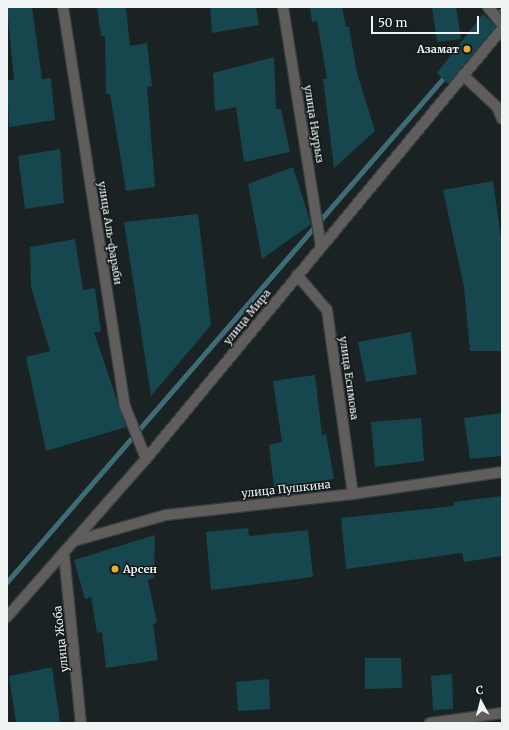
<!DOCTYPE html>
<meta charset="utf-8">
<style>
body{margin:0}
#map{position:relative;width:509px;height:730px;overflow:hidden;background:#1b2223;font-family:Merriweather,serif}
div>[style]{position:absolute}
.stream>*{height:4.5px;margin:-2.25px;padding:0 2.25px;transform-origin:2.25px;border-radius:2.25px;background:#3e6d75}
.building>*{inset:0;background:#16474e}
.roads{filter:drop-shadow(1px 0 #393f40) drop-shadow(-1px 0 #393f40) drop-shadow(0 1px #393f40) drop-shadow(0 -1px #393f40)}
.street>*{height:10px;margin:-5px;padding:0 5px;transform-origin:5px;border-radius:5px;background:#605e5c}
.dots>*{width:11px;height:11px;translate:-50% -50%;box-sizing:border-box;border:2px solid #121819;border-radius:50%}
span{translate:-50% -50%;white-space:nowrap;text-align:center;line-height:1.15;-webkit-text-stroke:3px #121819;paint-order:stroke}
.poi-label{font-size:11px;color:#f0f4f5;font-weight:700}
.right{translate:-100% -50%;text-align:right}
.left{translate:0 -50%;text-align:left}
.street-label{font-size:11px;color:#f0f4f5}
.frame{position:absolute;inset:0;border:8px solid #f0f4f5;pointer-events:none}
.north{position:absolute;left:461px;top:682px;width:40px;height:40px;-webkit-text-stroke:3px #121819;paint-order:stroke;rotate:353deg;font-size:11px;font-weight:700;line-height:16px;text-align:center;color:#f0f4f5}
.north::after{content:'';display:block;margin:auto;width:14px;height:18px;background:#f0f4f5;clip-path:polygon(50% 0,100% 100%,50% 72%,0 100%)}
.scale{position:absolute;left:371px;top:16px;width:108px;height:18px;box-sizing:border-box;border:2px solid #f0f4f5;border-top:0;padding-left:5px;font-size:12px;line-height:14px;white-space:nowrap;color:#f0f4f5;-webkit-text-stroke:3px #121819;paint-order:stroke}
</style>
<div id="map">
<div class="stream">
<i style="left:495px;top:18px;width:11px;rotate:-49deg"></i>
<i style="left:7px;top:582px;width:671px;rotate:-49.11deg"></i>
</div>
<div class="building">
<i style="clip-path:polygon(7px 7px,32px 7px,42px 79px,51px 78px,55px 120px,9px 127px,7px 80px,14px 80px)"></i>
<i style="clip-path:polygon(97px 7px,126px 7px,130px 46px,147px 43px,152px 86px,147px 87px,155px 187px,126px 191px,110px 94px,106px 94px,105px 36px,101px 36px)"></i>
<i style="clip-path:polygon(210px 7px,256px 7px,259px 25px,212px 33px)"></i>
<i style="clip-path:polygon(310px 7px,342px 7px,346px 27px,349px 27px,357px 73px,375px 131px,334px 168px,323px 79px,327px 79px,317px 21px,312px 22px)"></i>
<i style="clip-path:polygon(432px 7px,456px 7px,461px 39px,437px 42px)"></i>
<i style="clip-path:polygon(483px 14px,496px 26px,448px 84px,437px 73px)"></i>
<i style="clip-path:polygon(274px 57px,276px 109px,281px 109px,290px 152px,244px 162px,236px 107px,215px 111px,213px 73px)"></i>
<i style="clip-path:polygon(60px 149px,64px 203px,25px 209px,18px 156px)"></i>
<i style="clip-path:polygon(293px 167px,311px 224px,262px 259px,248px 184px)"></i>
<i style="clip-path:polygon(493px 181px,501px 238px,502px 351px,470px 351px,464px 287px,443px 190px)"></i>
<i style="clip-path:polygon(198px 214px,211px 325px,151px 396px,124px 222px)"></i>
<i style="clip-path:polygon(75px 239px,83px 290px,95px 288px,101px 332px,94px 332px,126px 427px,46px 451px,26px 357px,50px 351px,31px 287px,30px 247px)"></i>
<i style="clip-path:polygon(411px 332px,417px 374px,366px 382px,358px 342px)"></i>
<i style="clip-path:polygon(315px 375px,322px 435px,326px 434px,334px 479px,274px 487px,269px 445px,282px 442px,273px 381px)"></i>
<i style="clip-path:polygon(502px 413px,502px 456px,470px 459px,464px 418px)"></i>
<i style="clip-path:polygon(421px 418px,424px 461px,375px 467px,371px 422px)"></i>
<i style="clip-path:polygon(502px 496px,502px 556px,464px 562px,462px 553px,346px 569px,341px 518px,454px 506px,454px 502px)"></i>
<i style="clip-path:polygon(248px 528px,249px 536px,308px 530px,313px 577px,211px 590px,206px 532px)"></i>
<i style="clip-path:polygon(155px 535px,154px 578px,148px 580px,157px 623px,153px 624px,158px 660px,106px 668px,102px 632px,97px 633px,91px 597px,85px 599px,74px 560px)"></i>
<i style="clip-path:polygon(365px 658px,401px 658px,402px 688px,365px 689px)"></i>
<i style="clip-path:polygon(52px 667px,60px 723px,16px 723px,9px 676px)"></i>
<i style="clip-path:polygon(452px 674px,453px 709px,433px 710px,431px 676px)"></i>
<i style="clip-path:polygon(269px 679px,270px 709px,238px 711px,236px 682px)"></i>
</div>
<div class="roads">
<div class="street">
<i style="left:63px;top:7px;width:404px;rotate:81.2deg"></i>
<i style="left:125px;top:406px;width:57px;rotate:68.4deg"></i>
<i style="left:283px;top:7px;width:242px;rotate:81deg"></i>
<i style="left:488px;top:7px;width:22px;rotate:51deg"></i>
<i style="left:463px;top:75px;width:47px;rotate:43.3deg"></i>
<i style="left:497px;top:107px;width:13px;rotate:67deg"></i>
<i style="left:297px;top:275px;width:46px;rotate:49.4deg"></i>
<i style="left:327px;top:310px;width:186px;rotate:82deg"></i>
<i style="left:74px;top:541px;width:96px;rotate:-15.8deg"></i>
<i style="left:166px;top:515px;width:188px;rotate:-6.4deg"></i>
<i style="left:353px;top:494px;width:151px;rotate:-8.4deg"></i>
<i style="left:64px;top:554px;width:170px;rotate:84.3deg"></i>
<i style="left:7px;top:617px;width:210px;rotate:-48.7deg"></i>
<i style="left:146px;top:459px;width:558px;rotate:-50.38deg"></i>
<i style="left:430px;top:723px;width:73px;rotate:-7.9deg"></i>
</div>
</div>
<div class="dots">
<i style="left:467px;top:49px;background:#e3ae35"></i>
<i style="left:115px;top:569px;background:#e3ae35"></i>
</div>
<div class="poi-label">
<span class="right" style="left:459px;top:49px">Азамат</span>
<span class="left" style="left:123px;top:569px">Арсен</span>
</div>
<div class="street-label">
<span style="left:314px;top:124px;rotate:81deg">улица Наурыз</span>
<span style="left:110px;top:233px;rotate:81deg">улица Аль-фараби</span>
<span style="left:247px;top:317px;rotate:-51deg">улица Мира</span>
<span style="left:349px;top:378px;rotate:82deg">улица Есимова</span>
<span style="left:286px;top:489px;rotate:-6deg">улица Пушкина</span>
<span style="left:61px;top:639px;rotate:-96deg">улица Жоба</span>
</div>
<div class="frame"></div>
<div class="north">С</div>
<div class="scale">50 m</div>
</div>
